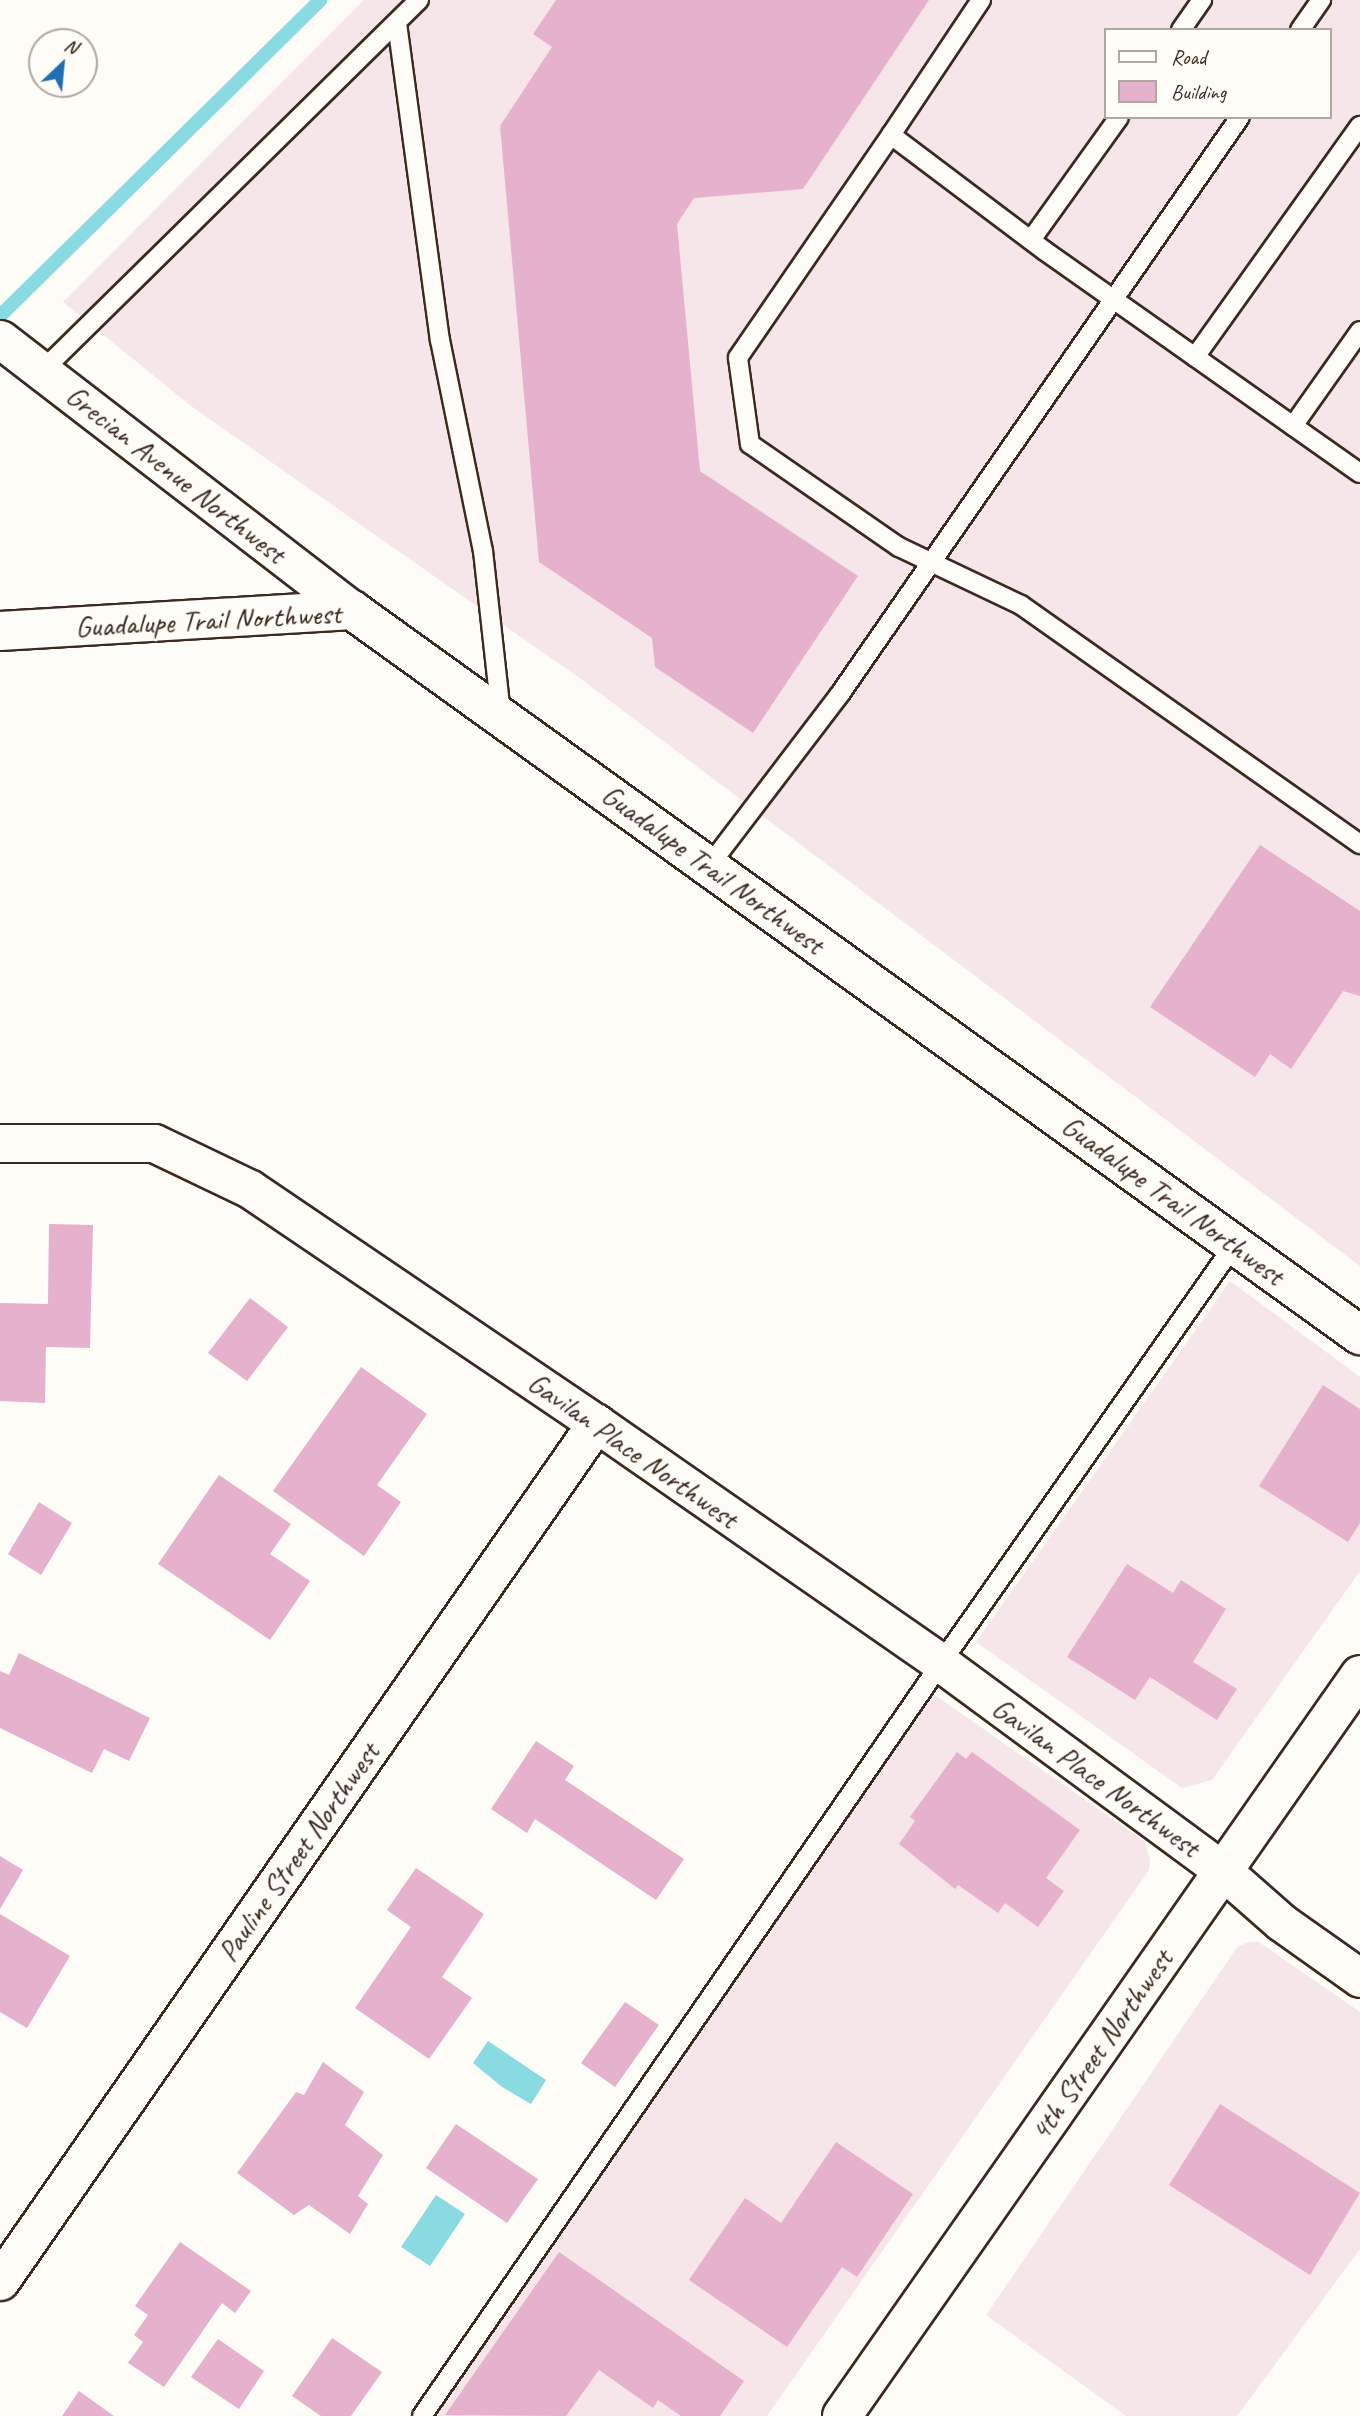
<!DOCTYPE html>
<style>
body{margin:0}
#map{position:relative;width:1360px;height:2416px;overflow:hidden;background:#fdfcf7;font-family:Caveat,sans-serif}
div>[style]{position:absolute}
.built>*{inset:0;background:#f6e6ea}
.water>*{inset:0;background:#8adbe1}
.stream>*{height:14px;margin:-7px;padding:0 7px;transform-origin:7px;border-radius:7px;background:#8adbe1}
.building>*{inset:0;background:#e6b1cc}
.roads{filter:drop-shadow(2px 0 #3b2a1e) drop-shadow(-2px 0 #3b2a1e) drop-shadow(0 2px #3b2a1e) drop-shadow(0 -2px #3b2a1e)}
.service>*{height:18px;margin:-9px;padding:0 9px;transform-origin:9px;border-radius:9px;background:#fdfcf7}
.minor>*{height:37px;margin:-18.5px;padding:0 18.5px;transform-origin:18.5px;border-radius:18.5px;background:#fdfcf7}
.tertiary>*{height:38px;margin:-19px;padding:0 19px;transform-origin:19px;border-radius:19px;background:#fdfcf7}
.secondary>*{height:38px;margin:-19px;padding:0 19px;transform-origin:19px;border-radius:19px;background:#fdfcf7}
span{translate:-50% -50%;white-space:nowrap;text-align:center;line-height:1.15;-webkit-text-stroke:5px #fdfcf7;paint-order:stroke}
.street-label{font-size:30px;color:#3b2a1e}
.legend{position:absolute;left:1104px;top:28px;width:228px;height:91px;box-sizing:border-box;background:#fdfcf7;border:2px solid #afa8a0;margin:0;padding:9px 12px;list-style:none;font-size:21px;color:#3b2a1e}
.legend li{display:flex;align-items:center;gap:14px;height:35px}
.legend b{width:35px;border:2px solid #afa8a0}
.north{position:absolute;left:28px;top:28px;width:70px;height:70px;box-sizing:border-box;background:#fdfcf7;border:2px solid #afa8a0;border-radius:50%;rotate:26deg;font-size:19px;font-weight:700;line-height:28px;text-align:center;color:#3b2a1e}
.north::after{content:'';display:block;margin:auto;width:24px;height:32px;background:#1f6fb2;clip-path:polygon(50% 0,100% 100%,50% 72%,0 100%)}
</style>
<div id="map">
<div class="built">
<i style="clip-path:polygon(evenodd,364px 0,1360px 0,1360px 1266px,581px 679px,191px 406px,63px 302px,364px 0,1106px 30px,1330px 30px,1330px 117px,1106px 117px,1106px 30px)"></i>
<i style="clip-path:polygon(1230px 1281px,1360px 1377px,1360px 1571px,1212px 1780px,1182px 1788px,976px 1642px)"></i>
<i style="clip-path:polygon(929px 1691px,1144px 1841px,1150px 1859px,1149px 1870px,767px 2416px,434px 2416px,720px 1992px)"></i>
<i style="clip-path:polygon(1250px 1942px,1259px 1942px,1360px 2012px,1360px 2249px,1237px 2416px,1126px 2416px,986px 2315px,1238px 1946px)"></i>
</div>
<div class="water">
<i style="clip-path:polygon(488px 2041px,546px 2080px,531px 2104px,502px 2087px,473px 2063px)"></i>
<i style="clip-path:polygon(436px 2195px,465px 2214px,430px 2266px,401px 2247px)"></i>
</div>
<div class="stream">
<i style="left:0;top:316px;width:450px;rotate:-44.6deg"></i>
</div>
<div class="building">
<i style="clip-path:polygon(556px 0,929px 0,803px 189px,694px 198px,677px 224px,700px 471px,858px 576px,753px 733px,655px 667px,652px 638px,539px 562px,500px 126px,552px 47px,533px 34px)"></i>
<i style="clip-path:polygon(1260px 845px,1360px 911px,1360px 996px,1343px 991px,1291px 1069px,1270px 1054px,1255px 1077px,1150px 1007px)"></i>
<i style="clip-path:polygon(49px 1224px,93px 1225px,90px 1348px,46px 1347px,45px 1403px,0 1401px,0 1303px,48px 1304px)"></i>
<i style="clip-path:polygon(250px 1298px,288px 1327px,247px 1381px,208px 1353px)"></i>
<i style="clip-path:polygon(361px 1367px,427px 1414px,377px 1485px,401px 1502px,364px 1556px,273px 1491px)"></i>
<i style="clip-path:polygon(1323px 1385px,1360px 1409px,1360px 1523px,1348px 1542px,1259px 1486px)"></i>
<i style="clip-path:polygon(219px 1475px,291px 1524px,270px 1554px,310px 1581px,270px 1640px,158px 1564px)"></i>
<i style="clip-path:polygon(39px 1502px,72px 1523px,41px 1575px,8px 1554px)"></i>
<i style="clip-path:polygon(1127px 1564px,1173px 1593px,1181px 1580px,1226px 1609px,1193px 1662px,1237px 1689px,1217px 1720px,1150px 1677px,1135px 1700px,1067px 1657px)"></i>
<i style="clip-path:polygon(19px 1653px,150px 1718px,129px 1761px,104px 1749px,92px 1773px,0 1728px,0 1671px,9px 1675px)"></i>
<i style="clip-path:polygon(536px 1741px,574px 1766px,565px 1780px,684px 1859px,656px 1900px,535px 1819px,527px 1833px,491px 1809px)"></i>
<i style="clip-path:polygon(957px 1752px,966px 1759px,972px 1752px,1080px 1830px,1046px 1878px,1064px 1891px,1038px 1927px,1005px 1903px,998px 1913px,958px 1885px,955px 1889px,899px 1844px,915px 1821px,910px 1817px)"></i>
<i style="clip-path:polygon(0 1856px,23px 1870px,0 1909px)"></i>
<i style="clip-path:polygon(416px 1868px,484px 1914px,442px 1977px,472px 1998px,429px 2059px,355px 2008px,411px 1927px,387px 1910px)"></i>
<i style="clip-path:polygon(0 1914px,70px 1956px,27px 2028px,0 2012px)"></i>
<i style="clip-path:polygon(625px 2002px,659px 2025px,615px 2087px,581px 2063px)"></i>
<i style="clip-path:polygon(323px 2062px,364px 2092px,345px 2125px,383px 2155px,358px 2196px,368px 2204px,350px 2234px,309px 2205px,294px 2215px,237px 2173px,296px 2092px,304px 2095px)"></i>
<i style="clip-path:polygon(1220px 2104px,1360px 2193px,1310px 2275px,1169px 2185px)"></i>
<i style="clip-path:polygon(456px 2124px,538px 2179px,507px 2223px,426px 2168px)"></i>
<i style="clip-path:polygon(836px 2142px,913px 2194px,857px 2277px,842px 2267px,787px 2347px,689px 2280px,745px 2198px,781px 2223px)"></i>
<i style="clip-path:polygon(180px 2242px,251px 2291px,235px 2313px,222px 2303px,164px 2387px,128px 2363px,143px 2342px,134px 2335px,148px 2315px,135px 2306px)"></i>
<i style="clip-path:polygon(559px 2252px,744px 2381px,720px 2416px,681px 2416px,658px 2400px,653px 2408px,599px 2370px,566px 2416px,445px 2415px)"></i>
<i style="clip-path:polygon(332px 2338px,382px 2372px,351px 2416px,321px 2416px,292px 2396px)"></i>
<i style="clip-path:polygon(218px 2339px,264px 2371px,239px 2409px,191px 2377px)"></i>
<i style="clip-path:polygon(79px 2391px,114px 2416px,62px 2416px)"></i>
</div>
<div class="roads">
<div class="service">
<i style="left:981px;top:0;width:162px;rotate:123.7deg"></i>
<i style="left:891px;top:135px;width:193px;rotate:37deg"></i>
<i style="left:1045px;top:251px;width:385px;rotate:35.2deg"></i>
<i style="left:397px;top:23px;width:320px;rotate:82.3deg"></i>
<i style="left:440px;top:340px;width:215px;rotate:78.5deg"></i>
<i style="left:483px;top:551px;width:164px;rotate:83.7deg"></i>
<i style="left:1181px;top:30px;width:37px;rotate:-55deg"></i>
<i style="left:1300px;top:30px;width:37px;rotate:-55deg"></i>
<i style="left:891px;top:135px;width:270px;rotate:124.5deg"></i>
<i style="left:738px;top:358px;width:87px;rotate:82.1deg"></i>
<i style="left:750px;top:444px;width:181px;rotate:34.7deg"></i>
<i style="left:899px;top:547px;width:135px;rotate:25.4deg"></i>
<i style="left:1021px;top:605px;width:415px;rotate:35.2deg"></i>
<i style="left:1031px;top:240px;width:151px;rotate:-54.4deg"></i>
<i style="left:1195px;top:357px;width:284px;rotate:-54.5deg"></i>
<i style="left:42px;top:371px;width:529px;rotate:-44.54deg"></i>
<i style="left:1293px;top:426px;width:116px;rotate:-54.8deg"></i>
<i style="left:709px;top:866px;width:216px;rotate:-52.7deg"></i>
<i style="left:840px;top:694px;width:702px;rotate:-55.27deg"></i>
<i style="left:422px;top:2416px;width:915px;rotate:-55.42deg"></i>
<i style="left:941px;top:1663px;width:510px;rotate:-54.97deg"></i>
</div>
<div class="minor">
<i style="left:0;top:339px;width:444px;rotate:37.6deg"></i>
<i style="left:0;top:1143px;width:154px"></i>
<i style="left:154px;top:1143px;width:106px;rotate:25.6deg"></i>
<i style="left:250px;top:1189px;width:418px;rotate:34.1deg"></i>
<i style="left:596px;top:1423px;width:420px;rotate:34.8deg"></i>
<i style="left:941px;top:1663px;width:350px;rotate:36.4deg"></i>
<i style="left:1223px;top:1871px;width:77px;rotate:41.3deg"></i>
<i style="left:1281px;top:1922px;width:97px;rotate:35.3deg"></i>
<i style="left:0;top:2281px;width:1045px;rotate:-55.21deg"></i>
</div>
<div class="tertiary">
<i style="left:0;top:631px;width:353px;rotate:-3.4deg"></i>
<i style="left:352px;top:610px;width:1242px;rotate:35.73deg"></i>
</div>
<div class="secondary">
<i style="left:842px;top:2416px;width:904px;rotate:-55.04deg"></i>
</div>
</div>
<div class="street-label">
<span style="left:176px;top:474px;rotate:38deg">Grecian Avenue Northwest</span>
<span style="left:208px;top:620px;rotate:-3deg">Guadalupe Trail Northwest</span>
<span style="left:713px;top:869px;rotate:36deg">Guadalupe Trail Northwest</span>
<span style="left:1173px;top:1200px;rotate:36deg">Guadalupe Trail Northwest</span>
<span style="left:633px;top:1450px;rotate:35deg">Gavilan Place Northwest</span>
<span style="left:1096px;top:1777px;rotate:36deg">Gavilan Place Northwest</span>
<span style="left:298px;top:1852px;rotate:-55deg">Pauline Street Northwest</span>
<span style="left:1101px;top:2045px;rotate:-55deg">4th Street Northwest</span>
</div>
<ul class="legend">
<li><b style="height:9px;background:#fdfcf7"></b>Road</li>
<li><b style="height:19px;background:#e6b1cc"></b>Building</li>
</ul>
<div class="north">N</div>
</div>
